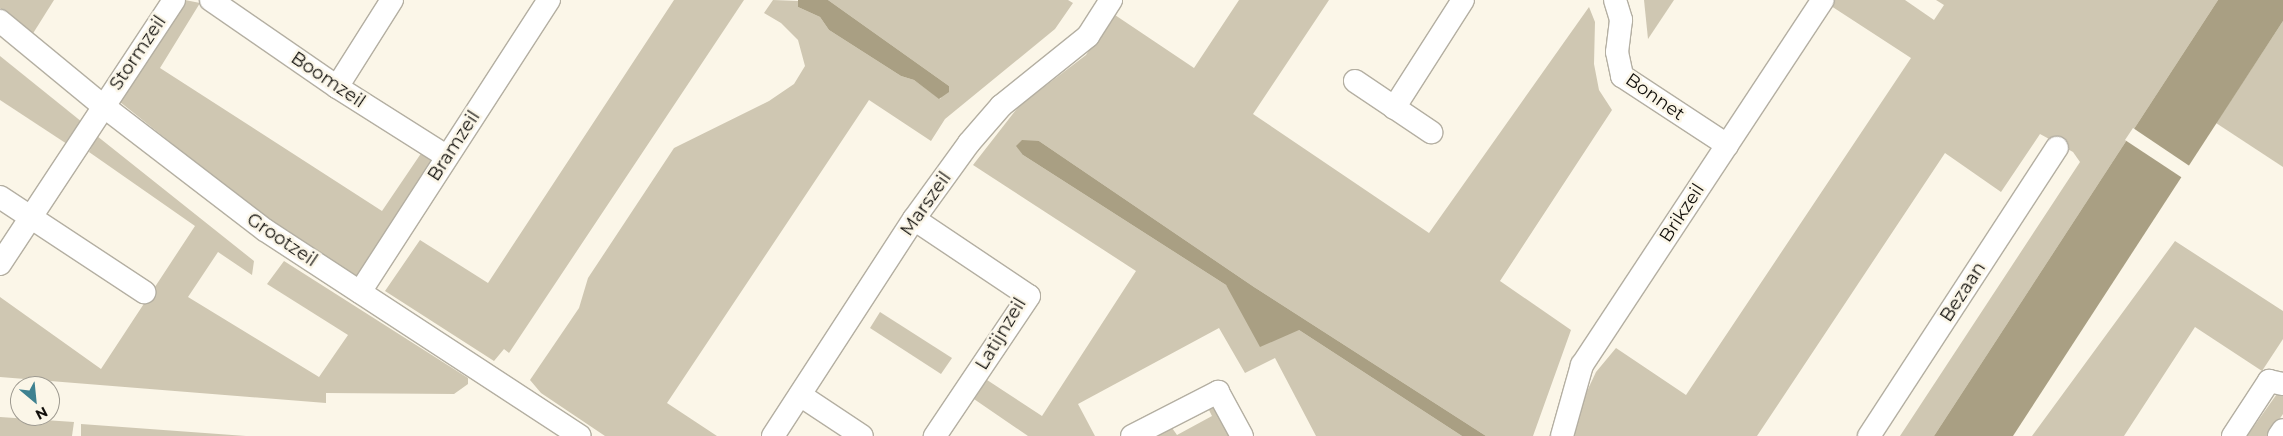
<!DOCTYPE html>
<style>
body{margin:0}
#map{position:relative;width:2283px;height:436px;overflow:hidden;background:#fbf6e8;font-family:Montserrat,sans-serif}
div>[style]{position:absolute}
.green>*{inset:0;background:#cfc7b2}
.water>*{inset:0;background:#a99f83}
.pier>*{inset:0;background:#fbf6e8}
.roads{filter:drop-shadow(1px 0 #b4afa2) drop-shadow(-1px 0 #b4afa2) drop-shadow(0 1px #b4afa2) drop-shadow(0 -1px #b4afa2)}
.minor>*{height:22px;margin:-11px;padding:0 11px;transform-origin:11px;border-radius:11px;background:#fff}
span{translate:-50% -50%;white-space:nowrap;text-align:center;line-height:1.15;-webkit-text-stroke:5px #fbf6e8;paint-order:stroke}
.street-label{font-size:18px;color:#12100c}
.north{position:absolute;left:10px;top:376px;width:50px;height:50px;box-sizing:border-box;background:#fbf6e8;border:1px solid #9e9a90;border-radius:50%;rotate:152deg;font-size:14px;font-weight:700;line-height:20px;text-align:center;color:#12100c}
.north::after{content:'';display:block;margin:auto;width:18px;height:22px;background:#3e8190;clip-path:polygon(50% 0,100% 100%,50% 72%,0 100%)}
</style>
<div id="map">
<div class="green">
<i style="clip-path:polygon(0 0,54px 0,32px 35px,0 8px)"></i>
<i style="clip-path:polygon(185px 0,200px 3px,160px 68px,382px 211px,424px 149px,437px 160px,357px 278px,269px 221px,120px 102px)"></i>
<i style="clip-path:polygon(674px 0,744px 0,509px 353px,504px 349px,494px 361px,385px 291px,420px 240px,488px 283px)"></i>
<i style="clip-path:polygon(773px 0,799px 1px,798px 7px,820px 17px,829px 30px,901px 76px,914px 80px,940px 99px,949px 86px,828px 0,1068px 0,1073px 3px,1055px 29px,945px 119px,931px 141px,869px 100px,667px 403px,717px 436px,605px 436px,541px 393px,530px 380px,579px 308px,588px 278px,674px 148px,769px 101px,794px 84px,805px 66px,798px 40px,781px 23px,764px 13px)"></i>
<i style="clip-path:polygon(1239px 0,1329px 0,1253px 114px,1429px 233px,1589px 7px,1595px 22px,1594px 64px,1599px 90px,1612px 110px,1500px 281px,1571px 330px,1533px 436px,1486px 436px,1254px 287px,1039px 141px,1023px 155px,1226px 285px,1234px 296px,1299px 330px,1462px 436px,1316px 436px,1275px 358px,1245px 373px,1219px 328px,1078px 404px,1095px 436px,1028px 436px,971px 397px,984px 378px,1042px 416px,1136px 271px,973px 165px,1019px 106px,1086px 55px,1112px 13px,1194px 68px)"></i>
<i style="clip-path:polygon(1644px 0,1674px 0,1648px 39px)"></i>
<i style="clip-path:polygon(1831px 0,1905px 0,1934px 20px,1944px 5px,1936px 0,2218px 0,1934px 436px,1900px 436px,2080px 162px,2073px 152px,2040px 134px,2001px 192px,1945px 153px,1757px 436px,1566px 436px,1596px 372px,1616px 348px,1686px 395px,1911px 58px,1828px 4px)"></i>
<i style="clip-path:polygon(2283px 21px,2283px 167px,2216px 123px)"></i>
<i style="clip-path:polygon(0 56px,82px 122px,67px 144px,0 100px)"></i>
<i style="clip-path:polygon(97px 136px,254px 261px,252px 275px,218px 252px,188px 297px,319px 377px,348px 335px,267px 284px,284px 261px,468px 378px,468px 384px,454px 394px,326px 393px,326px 403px,0 377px,0 297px,101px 369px,195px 226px,89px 152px)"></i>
<i style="clip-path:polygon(2175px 241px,2283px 311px,2283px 339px,2262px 371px,2195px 327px,2124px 436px,2032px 436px)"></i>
<i style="clip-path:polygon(880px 312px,952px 358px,941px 374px,870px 328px)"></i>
<i style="clip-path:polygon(2279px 391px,2283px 395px,2283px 414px,2268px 436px,2247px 436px)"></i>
<i style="clip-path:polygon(1207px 406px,1218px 409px,1232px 436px,1150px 436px,1170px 425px,1177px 435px,1212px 416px)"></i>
<i style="clip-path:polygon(0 417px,74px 422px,72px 436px,0 436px)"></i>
<i style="clip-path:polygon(81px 424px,246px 436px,81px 436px)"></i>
</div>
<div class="water">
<i style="clip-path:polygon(798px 0,828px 0,949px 86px,949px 92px,939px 99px,914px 80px,901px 76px,829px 30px,820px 17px,798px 7px)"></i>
<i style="clip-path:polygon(2218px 0,2283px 0,2283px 21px,2013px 436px,1934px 436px)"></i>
<i style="clip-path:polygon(1022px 140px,1039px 141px,1254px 287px,1486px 436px,1462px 436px,1299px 330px,1260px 347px,1226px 285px,1023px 155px,1016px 146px)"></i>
</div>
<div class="pier">
<i style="clip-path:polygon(2133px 128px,2191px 167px,2184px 179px,2125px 140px)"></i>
</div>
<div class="roads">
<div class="minor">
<i style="left:211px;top:0;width:153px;rotate:34.6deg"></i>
<i style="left:337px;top:87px;width:129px;rotate:32.3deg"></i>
<i style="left:1615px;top:0;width:21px;rotate:73deg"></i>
<i style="left:1621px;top:20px;width:32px;rotate:97deg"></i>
<i style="left:1617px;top:52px;width:25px;rotate:78deg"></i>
<i style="left:1622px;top:76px;width:126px;rotate:33.3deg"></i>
<i style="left:0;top:21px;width:132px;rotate:39.5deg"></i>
<i style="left:102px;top:105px;width:205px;rotate:37.5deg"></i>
<i style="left:265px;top:230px;width:376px;rotate:33.2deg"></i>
<i style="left:1355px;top:81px;width:92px;rotate:33.9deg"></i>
<i style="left:337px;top:87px;width:103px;rotate:-57.7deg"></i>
<i style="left:1394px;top:108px;width:128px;rotate:-57.4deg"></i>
<i style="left:0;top:197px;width:173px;rotate:33.4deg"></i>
<i style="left:914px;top:219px;width:138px;rotate:33.8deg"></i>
<i style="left:1029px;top:296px;width:169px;rotate:123.9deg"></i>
<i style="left:0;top:264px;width:316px;rotate:-56.6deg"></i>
<i style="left:360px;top:292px;width:348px;rotate:-57.1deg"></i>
<i style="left:800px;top:395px;width:74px;rotate:33.5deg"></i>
<i style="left:773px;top:436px;width:259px;rotate:-57deg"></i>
<i style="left:914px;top:219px;width:94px;rotate:-54.1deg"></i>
<i style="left:969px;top:143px;width:49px;rotate:-49.1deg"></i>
<i style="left:1001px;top:106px;width:112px;rotate:-38.8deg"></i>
<i style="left:1088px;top:36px;width:43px;rotate:-57.4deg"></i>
<i style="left:1132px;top:436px;width:97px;rotate:-27.1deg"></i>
<i style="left:1218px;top:392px;width:50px;rotate:61.4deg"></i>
<i style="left:1562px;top:436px;width:74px;rotate:-74.3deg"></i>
<i style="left:1582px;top:365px;width:437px;rotate:-56.6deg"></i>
<i style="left:1869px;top:436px;width:344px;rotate:-56.9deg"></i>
<i style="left:2233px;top:436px;width:66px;rotate:-56.8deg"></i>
<i style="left:2269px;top:381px;width:14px;rotate:12deg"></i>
<i style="left:2279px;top:436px;width:7px;rotate:-56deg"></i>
</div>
</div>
<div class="street-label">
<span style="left:138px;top:53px;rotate:-56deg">Stormzeil</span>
<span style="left:328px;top:80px;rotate:34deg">Boomzeil</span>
<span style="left:1655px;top:97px;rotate:35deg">Bonnet</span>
<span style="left:454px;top:146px;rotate:-57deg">Bramzeil</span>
<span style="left:926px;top:204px;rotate:-55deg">Marszeil</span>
<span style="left:1682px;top:213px;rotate:-57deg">Brikzeil</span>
<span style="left:282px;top:240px;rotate:34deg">Grootzeil</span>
<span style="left:1963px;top:292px;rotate:-57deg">Bezaan</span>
<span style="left:1001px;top:334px;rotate:-59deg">Latijnzeil</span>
</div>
<div class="north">N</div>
</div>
